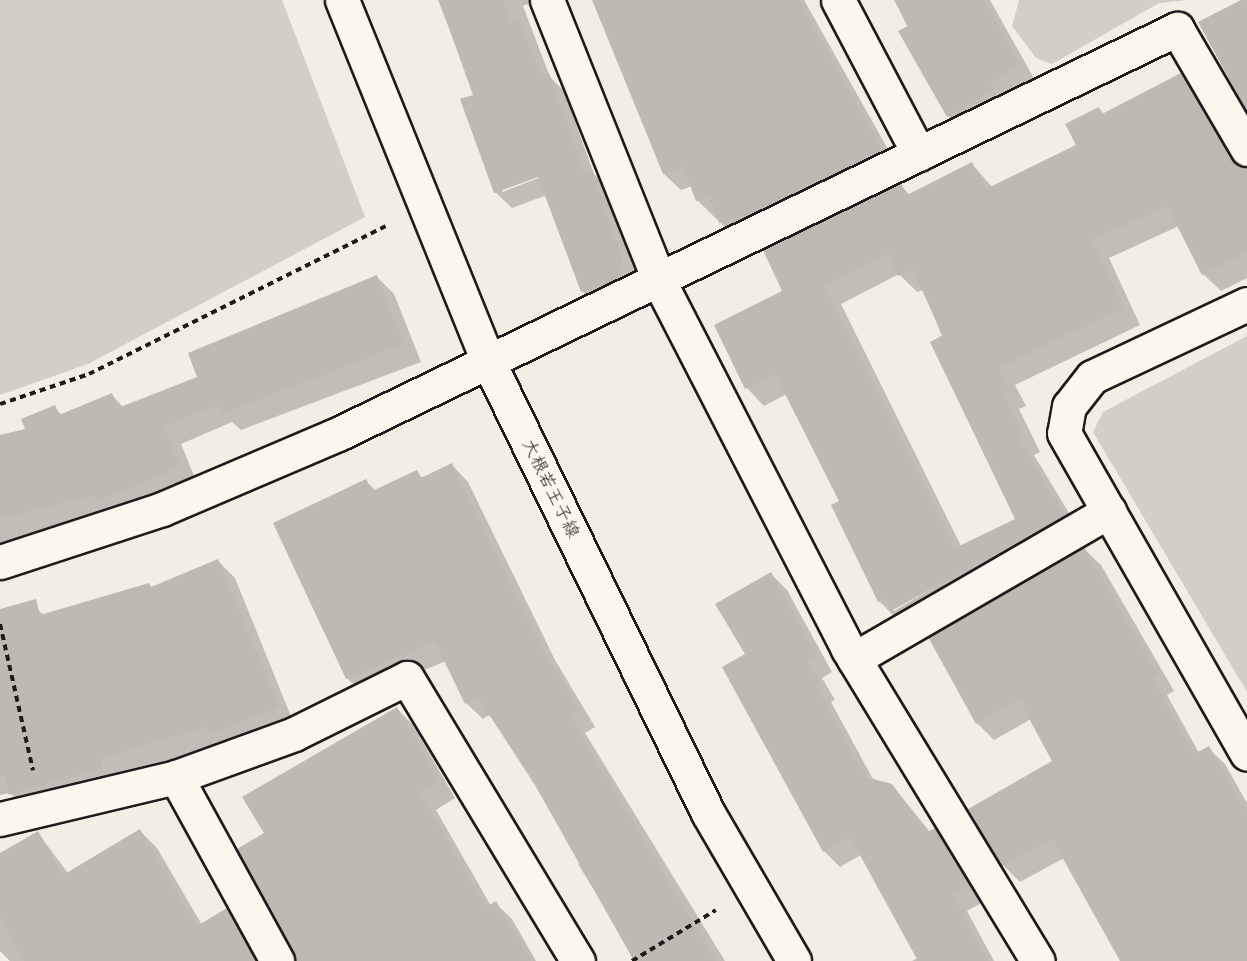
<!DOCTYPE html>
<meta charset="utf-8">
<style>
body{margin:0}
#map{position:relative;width:1247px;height:961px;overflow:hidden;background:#f2eee4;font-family:"Architects Daughter","Klee One",sans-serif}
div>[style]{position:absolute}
.green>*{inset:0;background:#d2cfc6}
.shadow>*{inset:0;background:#0003}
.building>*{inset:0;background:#bdbab1}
.path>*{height:4px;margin-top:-2px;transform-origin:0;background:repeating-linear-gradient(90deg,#1c1c1c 0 6px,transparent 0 10.5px)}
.roads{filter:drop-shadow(2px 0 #1c1c1c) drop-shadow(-2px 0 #1c1c1c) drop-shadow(0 2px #1c1c1c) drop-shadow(0 -2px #1c1c1c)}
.minor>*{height:33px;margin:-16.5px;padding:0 16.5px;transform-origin:16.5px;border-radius:16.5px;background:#fbf7ec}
span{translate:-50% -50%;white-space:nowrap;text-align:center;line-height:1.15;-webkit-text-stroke:6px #fbf7ec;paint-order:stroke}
.street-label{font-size:18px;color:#1c1c1c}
</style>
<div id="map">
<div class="green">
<i style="clip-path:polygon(0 0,282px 0,365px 217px,88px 364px,0 395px)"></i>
<i style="clip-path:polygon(1019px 0,1188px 0,1159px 3px,1052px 64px,1036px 58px,1012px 26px)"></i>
<i style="clip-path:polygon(1247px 336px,1247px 692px,1093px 432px,1103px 412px)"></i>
</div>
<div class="shadow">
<i style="clip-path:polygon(evenodd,438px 0,538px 0,523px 6px,550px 77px,564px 91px,594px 174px,606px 186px,639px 277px,598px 307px,582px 291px,547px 195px,512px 208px,495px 192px,475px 95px,438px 0,544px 173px,546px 175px,502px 192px,502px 188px,544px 173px)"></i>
<i style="clip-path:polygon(595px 0,804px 0,898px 167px,737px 239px,697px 200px,692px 186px,681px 190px,664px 174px)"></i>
<i style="clip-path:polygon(895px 0,990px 0,1036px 82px,965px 132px,948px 116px)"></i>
<i style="clip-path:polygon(evenodd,1181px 75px,1198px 92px,1247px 176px,1247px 278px,1221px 291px,1203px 274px,1179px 226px,1109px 258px,1140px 325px,1015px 385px,1026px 406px,1019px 409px,1040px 452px,1034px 455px,1081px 533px,897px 619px,879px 601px,841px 502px,787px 394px,764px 406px,747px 388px,716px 325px,784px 292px,900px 185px,910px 195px,972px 164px,993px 188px,1078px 146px,1099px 109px,1104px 114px,1181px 75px,899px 274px,917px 292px,923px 290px,1017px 519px,961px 546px,841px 304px,899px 274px,1181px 75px,978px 561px,894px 611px,892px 608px,978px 561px)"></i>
<i style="clip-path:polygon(377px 277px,394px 294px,421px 362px,241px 430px,232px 422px,181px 444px,197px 483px,0 543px,0 448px,54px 407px,62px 415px,112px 395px,124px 408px,199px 377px)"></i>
<i style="clip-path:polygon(452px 465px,468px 482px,555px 660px,595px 727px,585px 733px,725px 961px,638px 961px,578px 864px,583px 861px,491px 714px,483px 719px,466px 703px,446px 661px,364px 695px,347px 678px,366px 481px,376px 491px,416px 472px,424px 479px)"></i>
<i style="clip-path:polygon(1084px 549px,1101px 565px,1174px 691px,1167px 695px,1199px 753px,1208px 748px,1225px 764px,1247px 803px,1247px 961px,1121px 961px,1064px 858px,1020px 882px,1004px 866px,1054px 762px,1031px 719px,994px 740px,977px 723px)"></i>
<i style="clip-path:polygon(218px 561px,235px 578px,294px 724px,116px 775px,27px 811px,10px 793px,0 795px,0 618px,38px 610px,44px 615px,149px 584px,152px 588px)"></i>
<i style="clip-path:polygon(771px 574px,787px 590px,832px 672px,822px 678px,835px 700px,831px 702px,874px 781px,892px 785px,930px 832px,935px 830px,951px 846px,985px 901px,967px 911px,994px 961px,912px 961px,918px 958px,861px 855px,840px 867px,824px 851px,747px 655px)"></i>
<i style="clip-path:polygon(397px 709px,413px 725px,455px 798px,436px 810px,491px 906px,495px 903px,512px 919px,536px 961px,301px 961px,266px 834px)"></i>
<i style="clip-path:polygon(140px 831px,157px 848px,202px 925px,226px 910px,262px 961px,10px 961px,0 951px,0 854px,38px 833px,68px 873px)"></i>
</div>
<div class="building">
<i style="clip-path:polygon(439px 0,503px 0,511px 22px,519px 19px,541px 76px,549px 73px,584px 171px,591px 168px,623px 260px,619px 278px,581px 292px,538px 177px,494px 193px,460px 99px,473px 95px)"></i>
<i style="clip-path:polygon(592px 0,799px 0,883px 150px,747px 216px,719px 223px,709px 197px,696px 201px,683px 167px,663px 174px)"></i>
<i style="clip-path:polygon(894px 0,984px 0,1021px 65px,991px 82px,995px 90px,947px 117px,898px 31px,908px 26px)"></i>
<i style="clip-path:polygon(1241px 0,1247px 0,1247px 112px,1198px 22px)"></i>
<i style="clip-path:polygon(evenodd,1181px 73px,1231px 158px,1247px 168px,1247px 252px,1202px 275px,1167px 206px,1092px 240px,1124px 307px,999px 368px,1009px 388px,1003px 391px,1023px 434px,1018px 437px,1065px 515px,891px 611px,885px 599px,878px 602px,831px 505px,839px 501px,775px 374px,745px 389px,714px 325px,782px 291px,763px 250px,901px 183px,907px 195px,972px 162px,986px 189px,1076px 145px,1065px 124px,1099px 107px,1102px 114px,1181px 73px,888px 253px,898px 276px,912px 269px,943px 335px,930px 342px,1015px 519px,955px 548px,824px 286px,888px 253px)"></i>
<i style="clip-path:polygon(377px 275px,404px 344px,222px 414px,218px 404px,165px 427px,180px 466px,146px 482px,96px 502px,93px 496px,0 519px,0 435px,25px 429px,21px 419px,55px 405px,59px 415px,112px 393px,118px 408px,197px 377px,188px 353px)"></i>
<i style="clip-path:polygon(452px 463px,539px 642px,580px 710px,570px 716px,716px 961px,634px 961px,535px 785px,477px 696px,465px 704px,435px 642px,346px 679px,273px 523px,366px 479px,372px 491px,417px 470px,421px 478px)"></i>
<i style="clip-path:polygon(1084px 547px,1158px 675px,1152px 678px,1194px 754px,1209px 746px,1247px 812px,1247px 961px,1120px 961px,1052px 839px,1002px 867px,968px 809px,1052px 761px,1019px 700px,976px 724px,928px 637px)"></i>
<i style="clip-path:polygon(218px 559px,279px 707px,209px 735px,206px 727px,100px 758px,103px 768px,9px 795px,5px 776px,0 777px,0 609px,36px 599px,40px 615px,149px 583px,151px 587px)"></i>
<i style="clip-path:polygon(771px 572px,817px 656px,807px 661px,820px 684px,816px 686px,866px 777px,892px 784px,927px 832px,935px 828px,970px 885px,952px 894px,988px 961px,918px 961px,850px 837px,823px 852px,722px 667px,745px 654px,715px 604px)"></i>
<i style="clip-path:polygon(397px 707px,440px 781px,420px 793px,486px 907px,496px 901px,531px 961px,296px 961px,237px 849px,264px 833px,242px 797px)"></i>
<i style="clip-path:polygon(140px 829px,197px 926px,227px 908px,256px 961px,24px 961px,0 917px,0 853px,38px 831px,63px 875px)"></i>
</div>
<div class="path">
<i style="left:0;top:404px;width:94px;rotate:-18.6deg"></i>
<i style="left:89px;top:374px;width:334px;rotate:-26.5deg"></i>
<i style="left:0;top:624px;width:150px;rotate:77.3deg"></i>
<i style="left:632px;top:961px;width:98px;rotate:-31.3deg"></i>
</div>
<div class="roads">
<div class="minor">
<i style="left:342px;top:0;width:392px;rotate:68deg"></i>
<i style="left:489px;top:363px;width:500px;rotate:64.05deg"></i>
<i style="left:708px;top:813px;width:171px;rotate:59.8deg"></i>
<i style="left:547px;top:0;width:305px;rotate:68.2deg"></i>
<i style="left:660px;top:283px;width:411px;rotate:62.8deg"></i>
<i style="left:848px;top:649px;width:365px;rotate:58.7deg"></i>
<i style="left:838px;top:0;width:174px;rotate:62.3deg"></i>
<i style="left:1247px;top:304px;width:171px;rotate:154.8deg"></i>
<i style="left:1092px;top:377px;width:37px;rotate:128deg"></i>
<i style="left:1069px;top:406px;width:27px;rotate:100deg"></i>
<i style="left:1064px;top:433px;width:369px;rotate:60.3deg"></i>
<i style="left:0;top:562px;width:170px;rotate:-18.1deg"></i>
<i style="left:162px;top:509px;width:191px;rotate:-23.1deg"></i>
<i style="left:338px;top:434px;width:932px;rotate:-25.77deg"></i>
<i style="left:1177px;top:29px;width:139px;rotate:59.7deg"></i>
<i style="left:854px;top:659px;width:295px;rotate:-30.1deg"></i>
<i style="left:176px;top:777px;width:210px;rotate:61.2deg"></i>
<i style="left:0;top:819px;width:181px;rotate:-13.4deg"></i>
<i style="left:176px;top:777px;width:126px;rotate:-20deg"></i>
<i style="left:294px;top:734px;width:126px;rotate:-26.4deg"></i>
<i style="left:407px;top:678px;width:331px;rotate:58.9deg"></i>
</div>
</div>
<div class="street-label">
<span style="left:550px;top:489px;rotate:64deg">大根若王子線</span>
</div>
</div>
